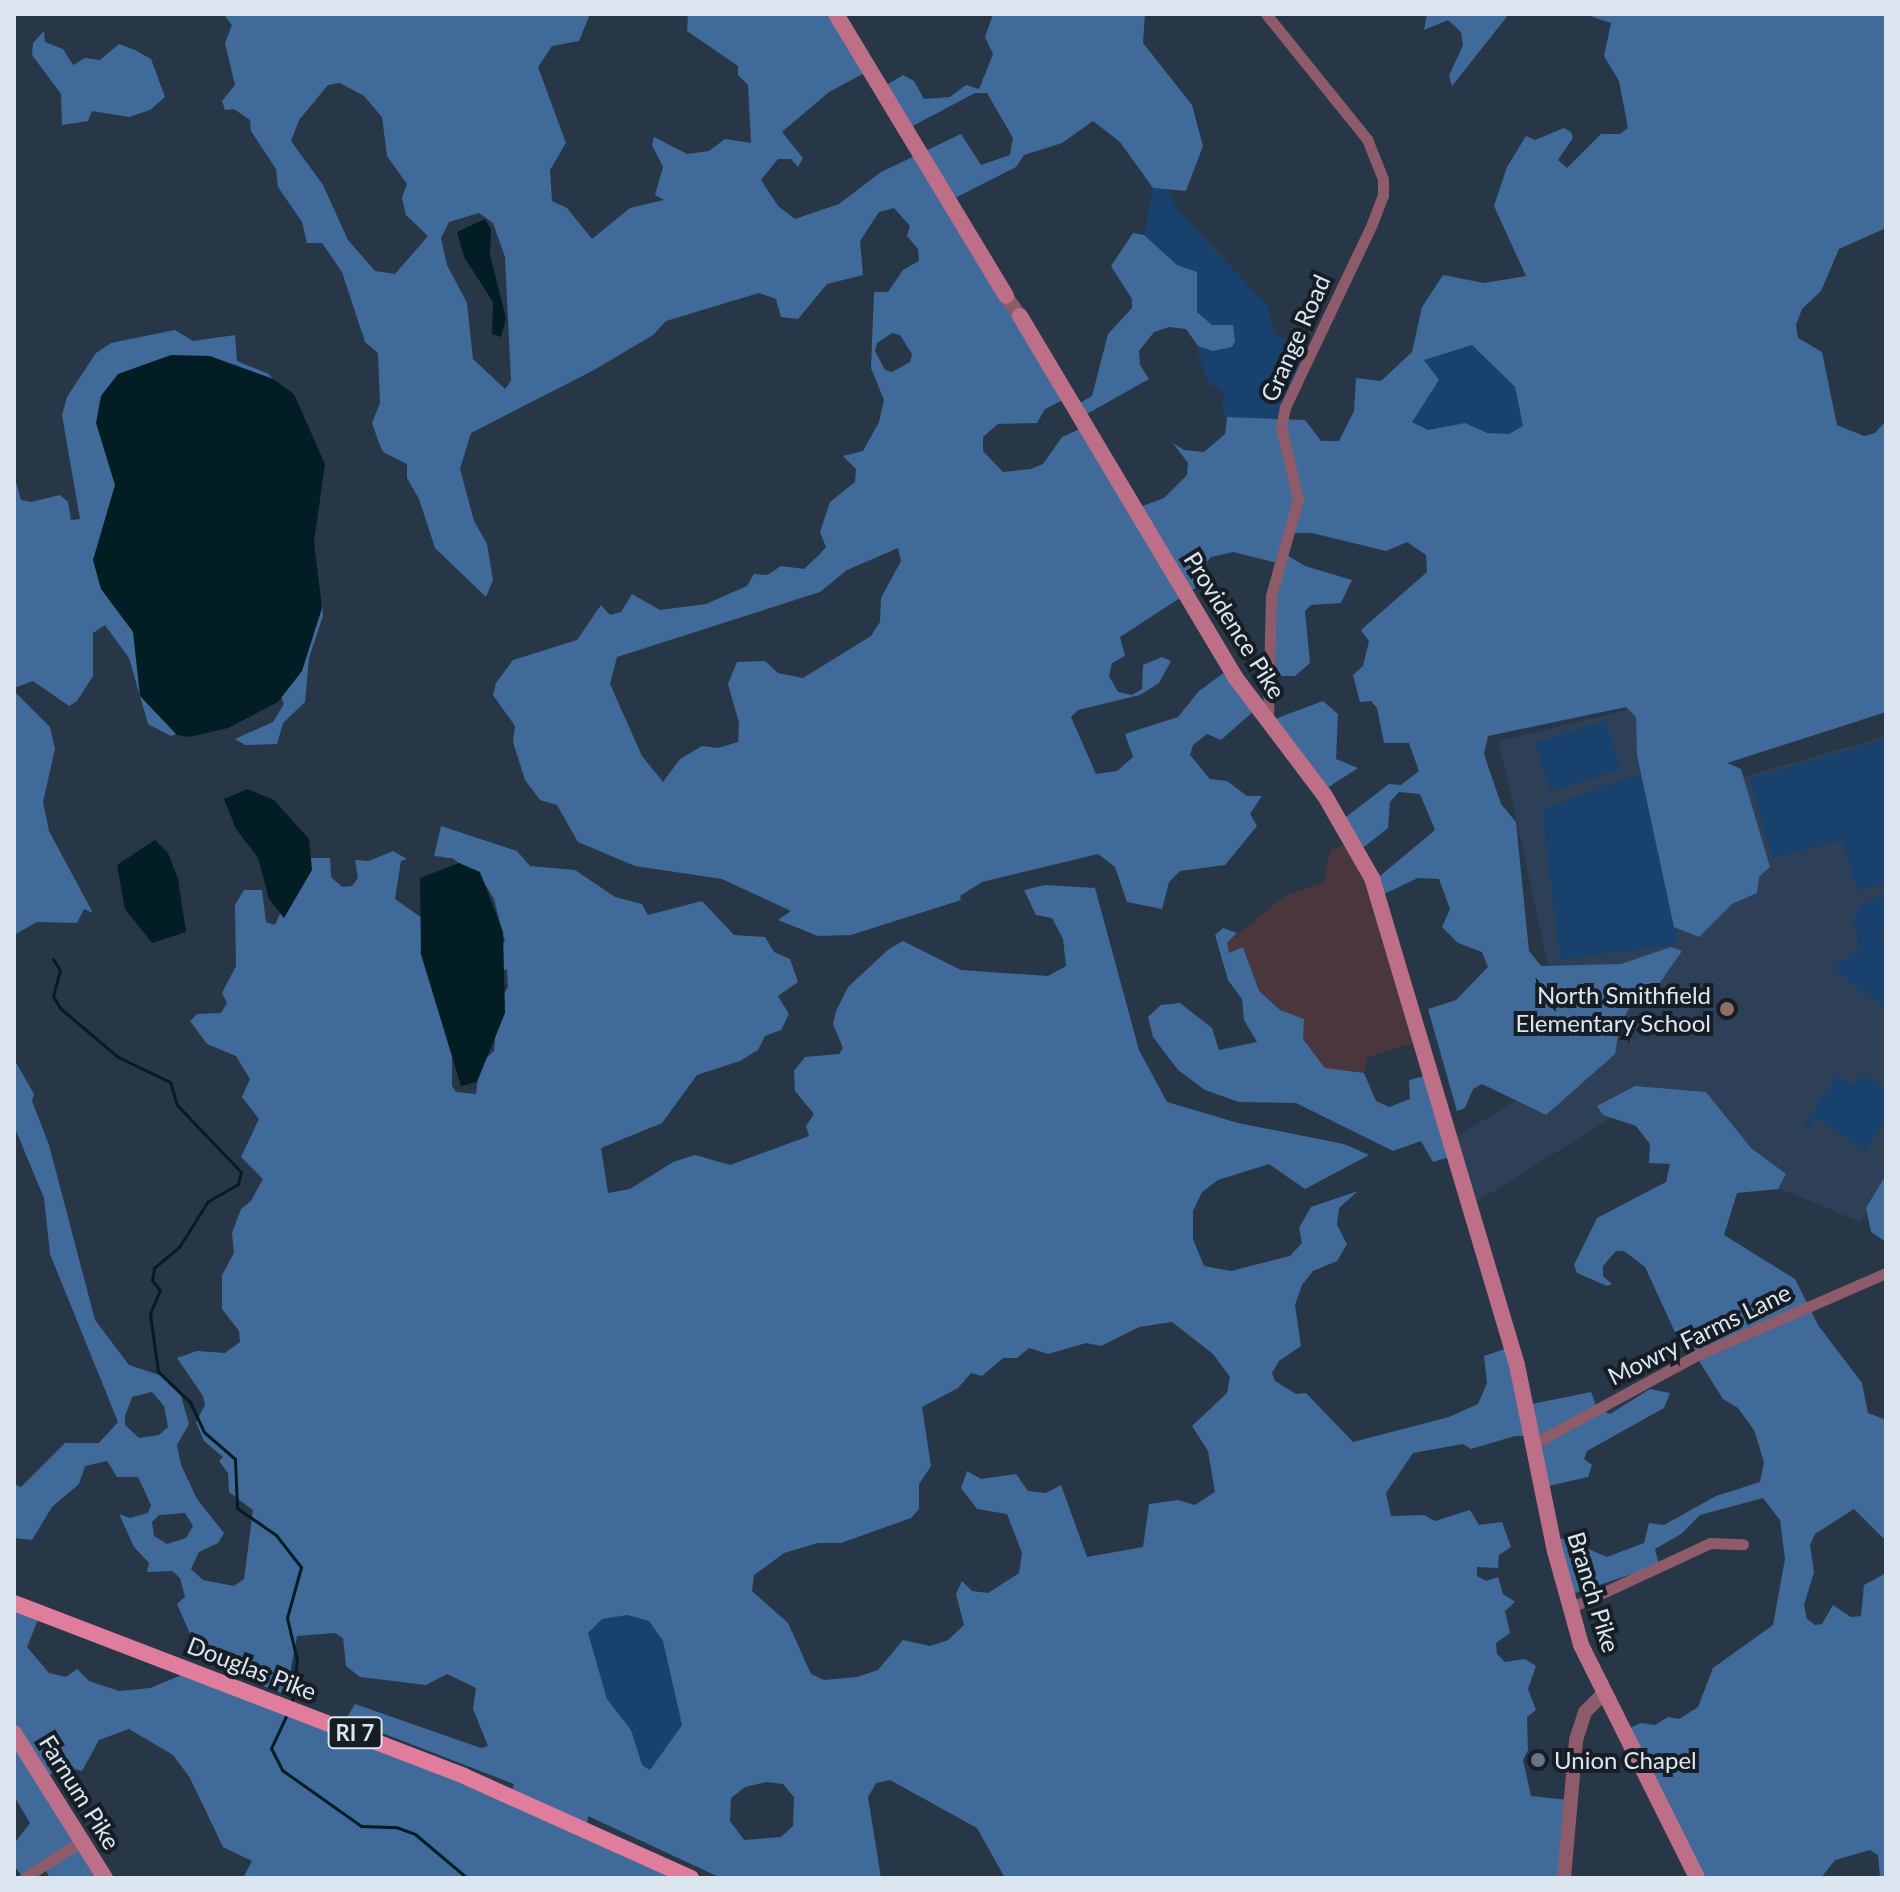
<!DOCTYPE html>
<style>
body{margin:0}
#map{position:relative;width:1900px;height:1892px;overflow:hidden;background:#283747;font-family:Lato,sans-serif}
div>[style]{position:absolute}
.commercial>*{inset:0;background:#4a373e}
.built>*{inset:0;background:#2d4057}
.green>*{inset:0;background:#19416d}
.forest>*{inset:0;background:#406a99}
.water>*{inset:0;background:#021d24}
.stream>*{height:3px;margin:-1.5px;padding:0 1.5px;transform-origin:1.5px;border-radius:1.5px;background:#021d24}
.minor>*{height:11px;margin:-5.5px;padding:0 5.5px;transform-origin:5.5px;border-radius:5.5px;background:#8d5b69}
.tertiary>*{height:14px;margin:-7px;padding:0 7px;transform-origin:7px;border-radius:7px;background:#8d5b69}
.secondary>*{height:16px;margin:-8px;padding:0 8px;transform-origin:8px;border-radius:8px;background:#bc6f86}
.primary>*{height:16px;margin:-8px;padding:0 8px;transform-origin:8px;border-radius:8px;background:#e17d9c}
.dots>*{width:22px;height:22px;translate:-50% -50%;box-sizing:border-box;border:4px solid #171d25;border-radius:50%}
span{translate:-50% -50%;white-space:nowrap;text-align:center;line-height:1.15;-webkit-text-stroke:8px #171d25;paint-order:stroke}
.shield-label span{padding:2px 6px;background:#171d25;border:2px solid;border-radius:6px;-webkit-text-stroke-width:0}
.shield-label{font-size:22px;color:#dbe5f0;font-weight:700}
.street-label{font-size:24px;color:#dbe5f0}
.poi-label{font-size:24px;color:#dbe5f0}
.right{translate:-100% -50%;text-align:right}
.left{translate:0 -50%;text-align:left}
.frame{position:absolute;inset:0;border:16px solid #dbe5f0;pointer-events:none}
</style>
<div id="map">
<div class="commercial">
<i style="clip-path:polygon(1353px 842px,1422px 1040px,1368px 1057px,1364px 1073px,1350px 1074px,1326px 1069px,1303px 1039px,1303px 1019px,1280px 1010px,1259px 991px,1243px 947px,1229px 953px,1227px 943px,1285px 896px,1324px 882px,1330px 850px)"></i>
</div>
<div class="built">
<i style="clip-path:polygon(1634px 708px,1679px 795px,1886px 736px,1886px 1189px,1860px 1222px,1689px 1150px,1632px 1105px,1476px 1202px,1457px 1136px,1590px 1058px,1547px 960px,1499px 741px)"></i>
</div>
<div class="green">
<i style="clip-path:polygon(1153px 188px,1168px 190px,1178px 210px,1268px 306px,1275px 334px,1310px 355px,1282px 419px,1227px 417px,1222px 409px,1224px 392px,1209px 384px,1199px 358px,1198px 346px,1213px 351px,1212px 325px,1197px 312px,1197px 272px,1177px 265px,1144px 235px)"></i>
<i style="clip-path:polygon(1471px 344px,1515px 388px,1523px 426px,1509px 434px,1487px 433px,1465px 423px,1428px 430px,1411px 422px,1439px 380px,1424px 360px)"></i>
<i style="clip-path:polygon(1606px 721px,1621px 769px,1550px 791px,1535px 743px)"></i>
<i style="clip-path:polygon(1886px 739px,1886px 883px,1857px 891px,1842px 839px,1773px 859px,1750px 779px)"></i>
<i style="clip-path:polygon(1633px 776px,1652px 782px,1678px 944px,1560px 960px,1542px 810px)"></i>
<i style="clip-path:polygon(1886px 893px,1882px 944px,1886px 948px,1886px 1008px,1832px 969px,1859px 949px,1853px 919px,1861px 905px)"></i>
<i style="clip-path:polygon(1861px 1073px,1886px 1091px,1886px 1118px,1866px 1151px,1816px 1117px,1808px 1130px,1804px 1126px,1837px 1074px,1854px 1086px)"></i>
<i style="clip-path:polygon(627px 1615px,649px 1621px,663px 1641px,682px 1725px,650px 1770px,642px 1765px,631px 1730px,607px 1699px,588px 1633px,602px 1619px)"></i>
</div>
<div class="forest">
<i style="clip-path:polygon(evenodd,223px 14px,590px 14px,579px 41px,552px 46px,538px 67px,566px 143px,550px 170px,552px 201px,567px 208px,592px 239px,630px 208px,664px 200px,655px 195px,663px 167px,652px 145px,654px 137px,687px 154px,709px 151px,725px 139px,751px 143px,748px 85px,738px 75px,738px 66px,687px 31px,688px 14px,834px 14px,868px 71px,829px 92px,782px 132px,803px 158px,798px 167px,791px 159px,778px 159px,761px 180px,778px 206px,795px 219px,839px 204px,881px 172px,961px 134px,981px 165px,1010px 155px,1013px 138px,987px 93px,975px 93px,905px 130px,880px 89px,903px 75px,914px 81px,924px 99px,950px 97px,966px 85px,979px 89px,993px 54px,985px 37px,993px 14px,1145px 14px,1143px 43px,1192px 105px,1203px 146px,1186px 191px,1153px 188px,1120px 142px,1093px 121px,1062px 143px,1024px 155px,1016px 167px,949px 201px,1065px 399px,1045px 409px,1037px 423px,998px 424px,983px 437px,983px 451px,1003px 472px,1031px 469px,1043px 464px,1062px 437px,1082px 428px,1132px 510px,1164px 498px,1187px 475px,1188px 463px,1173px 443px,1184px 450px,1204px 452px,1225px 434px,1227px 417px,1305px 420px,1321px 441px,1339px 441px,1354px 411px,1356px 378px,1381px 381px,1412px 352px,1422px 307px,1443px 275px,1484px 283px,1526px 276px,1494px 206px,1507px 167px,1526px 136px,1535px 140px,1564px 128px,1571px 132px,1573px 138px,1558px 160px,1567px 168px,1601px 134px,1620px 134px,1628px 128px,1619px 81px,1604px 56px,1611px 23px,1584px 14px,1886px 14px,1886px 228px,1839px 249px,1821px 291px,1802px 309px,1796px 325px,1798px 338px,1822px 352px,1837px 425px,1864px 436px,1875px 433px,1886px 421px,1886px 712px,1727px 763px,1741px 769px,1770px 867px,1759px 877px,1757px 893px,1732px 904px,1699px 937px,1674px 927px,1637px 755px,1636px 717px,1626px 707px,1488px 736px,1484px 754px,1501px 804px,1516px 822px,1529px 951px,1541px 966px,1621px 964px,1671px 947px,1682px 951px,1654px 991px,1629px 1008px,1619px 1029px,1615px 1054px,1546px 1115px,1482px 1084px,1473px 1089px,1465px 1108px,1457px 1111px,1428px 1009px,1456px 1000px,1488px 967px,1482px 952px,1458px 943px,1442px 927px,1450px 909px,1439px 879px,1418px 878px,1380px 896px,1374px 881px,1435px 830px,1420px 794px,1399px 792px,1390px 802px,1388px 828px,1359px 851px,1342px 820px,1389px 784px,1401px 785px,1419px 771px,1409px 743px,1384px 743px,1377px 708px,1371px 701px,1360px 702px,1353px 675px,1363px 666px,1369px 641px,1361px 630px,1427px 572px,1426px 555px,1407px 542px,1386px 551px,1312px 533px,1287px 533px,1282px 552px,1305px 566px,1352px 580px,1341px 603px,1311px 605px,1305px 611px,1310px 663px,1295px 676px,1273px 676px,1277px 563px,1233px 552px,1211px 557px,1204px 565px,1206px 581px,1120px 637px,1125px 656px,1112px 663px,1109px 676px,1118px 692px,1132px 695px,1142px 689px,1143px 665px,1162px 657px,1171px 661px,1159px 683px,1140px 695px,1078px 710px,1071px 717px,1096px 774px,1117px 771px,1133px 757px,1125px 734px,1178px 717px,1199px 691px,1229px 669px,1256px 709px,1221px 740px,1207px 734px,1193px 745px,1190px 755px,1210px 779px,1227px 781px,1247px 796px,1262px 796px,1250px 814px,1257px 826px,1225px 865px,1180px 871px,1169px 882px,1162px 909px,1127px 902px,1115px 867px,1098px 854px,982px 882px,960px 896px,961px 900px,851px 935px,818px 936px,778px 920px,791px 911px,722px 879px,635px 866px,578px 842px,557px 805px,540px 800px,525px 780px,513px 742px,515px 726px,493px 695px,496px 683px,513px 660px,577px 640px,601px 605px,610px 615px,621px 612px,632px 594px,660px 610px,706px 604px,747px 586px,754px 574px,767px 575px,781px 566px,804px 569px,820px 554px,826px 547px,820px 532px,830px 502px,855px 482px,856px 469px,843px 456px,863px 451px,879px 422px,884px 400px,871px 368px,874px 292px,888px 292px,903px 270px,919px 261px,918px 249px,907px 236px,910px 226px,894px 208px,879px 212px,860px 241px,863px 275px,827px 284px,798px 319px,781px 317px,776px 299px,759px 293px,666px 321px,653px 335px,594px 370px,471px 433px,460px 469px,474px 521px,487px 544px,493px 580px,486px 597px,435px 548px,419px 499px,407px 478px,407px 464px,383px 452px,379px 443px,372px 423px,380px 403px,378px 353px,365px 342px,342px 272px,322px 243px,307px 243px,302px 222px,278px 187px,276px 169px,251px 131px,250px 120px,234px 109px,225px 110px,222px 101px,235px 85px,225px 43px,232px 25px,223px 14px,340px 83px,364px 96px,382px 117px,387px 156px,407px 184px,402px 198px,406px 215px,428px 236px,395px 274px,375px 271px,348px 240px,323px 185px,291px 141px,299px 120px,328px 85px,340px 83px,223px 14px,479px 213px,493px 223px,505px 257px,511px 381px,505px 389px,473px 359px,467px 303px,447px 265px,441px 238px,449px 222px,479px 213px,223px 14px,892px 333px,900px 335px,912px 354px,910px 362px,892px 372px,885px 370px,875px 351px,877px 343px,892px 333px,223px 14px,1472px 345px,1515px 387px,1523px 426px,1509px 434px,1487px 433px,1465px 423px,1428px 430px,1412px 422px,1439px 380px,1424px 360px,1472px 345px,223px 14px,898px 548px,901px 561px,881px 598px,880px 622px,871px 636px,803px 678px,778px 673px,765px 661px,737px 662px,728px 684px,739px 723px,738px 742px,718px 748px,702px 746px,680px 759px,663px 782px,642px 756px,610px 684px,617px 657px,820px 592px,847px 570px,898px 548px)"></i>
<i style="clip-path:polygon(1427px 14px,1509px 14px,1452px 86px,1449px 76px,1463px 45px,1461px 32px,1448px 20px,1424px 30px)"></i>
<i style="clip-path:polygon(44px 31px,45px 42px,63px 49px,73px 65px,85px 58px,100px 60px,119px 44px,135px 50px,151px 59px,165px 97px,150px 110px,129px 117px,92px 111px,88px 121px,62px 125px,61px 94px,32px 55px,33px 43px)"></i>
<i style="clip-path:polygon(1133px 233px,1144px 235px,1177px 265px,1197px 272px,1197px 312px,1212px 325px,1233px 325px,1235px 341px,1232px 347px,1213px 351px,1198px 346px,1186px 329px,1169px 327px,1154px 332px,1139px 351px,1140px 365px,1149px 379px,1078px 419px,1071px 408px,1092px 396px,1108px 334px,1132px 308px,1132px 299px,1111px 266px)"></i>
<i style="clip-path:polygon(175px 330px,193px 341px,235px 335px,237px 361px,269px 374px,305px 426px,301px 585px,322px 604px,323px 616px,309px 658px,305px 702px,283px 723px,277px 744px,245px 745px,235px 739px,273px 722px,284px 704px,280px 694px,171px 736px,148px 724px,129px 658px,105px 625px,93px 633px,93px 676px,77px 701px,69px 706px,33px 681px,14px 688px,14px 475px,21px 500px,31px 502px,60px 495px,68px 502px,71px 520px,80px 519px,62px 415px,67px 397px,96px 353px,111px 343px)"></i>
<i style="clip-path:polygon(14px 691px,50px 727px,55px 749px,43px 802px,49px 831px,93px 913px,84px 909px,77px 923px,37px 922px,14px 935px)"></i>
<i style="clip-path:polygon(1323px 701px,1338px 714px,1336px 759px,1358px 768px,1324px 790px,1269px 721px)"></i>
<i style="clip-path:polygon(evenodd,441px 826px,517px 851px,530px 866px,575px 870px,615px 897px,642px 904px,648px 915px,702px 901px,734px 935px,765px 937px,774px 952px,790px 959px,798px 982px,778px 996px,789px 1014px,781px 1030px,765px 1036px,758px 1050px,740px 1061px,697px 1075px,662px 1123px,601px 1148px,608px 1193px,630px 1189px,673px 1162px,695px 1155px,730px 1165px,809px 1136px,806px 1126px,814px 1114px,795px 1091px,794px 1071px,805px 1057px,839px 1054px,843px 1048px,833px 1024px,836px 1011px,848px 987px,889px 949px,903px 941px,961px 970px,1048px 976px,1066px 966px,1063px 939px,1052px 918px,1036px 915px,1024px 890px,1045px 885px,1095px 888px,1139px 1050px,1167px 1102px,1238px 1123px,1344px 1144px,1369px 1155px,1305px 1189px,1269px 1164px,1218px 1180px,1202px 1192px,1193px 1211px,1193px 1239px,1204px 1266px,1231px 1271px,1290px 1256px,1302px 1243px,1299px 1228px,1311px 1207px,1358px 1191px,1339px 1208px,1337px 1225px,1347px 1244px,1337px 1261px,1313px 1271px,1302px 1285px,1295px 1305px,1301px 1346px,1279px 1361px,1272px 1373px,1275px 1381px,1296px 1394px,1306px 1393px,1353px 1442px,1449px 1417px,1478px 1404px,1487px 1383px,1484px 1356px,1511px 1347px,1527px 1405px,1591px 1392px,1597px 1408px,1610px 1414px,1650px 1389px,1670px 1393px,1664px 1408px,1587px 1451px,1584px 1459px,1592px 1465px,1588px 1477px,1544px 1487px,1532px 1436px,1515px 1436px,1471px 1449px,1463px 1444px,1413px 1453px,1386px 1493px,1391px 1516px,1424px 1515px,1435px 1521px,1470px 1510px,1479px 1525px,1502px 1522px,1511px 1547px,1499px 1555px,1498px 1568px,1477px 1567px,1477px 1576px,1486px 1581px,1498px 1577px,1503px 1594px,1515px 1602px,1505px 1611px,1510px 1633px,1496px 1643px,1497px 1654px,1505px 1662px,1525px 1659px,1536px 1666px,1528px 1689px,1536px 1710px,1527px 1717px,1528px 1750px,1523px 1760px,1531px 1796px,1569px 1800px,1564px 1878px,1005px 1878px,977px 1828px,890px 1780px,876px 1783px,868px 1797px,881px 1878px,721px 1878px,588px 1816px,587px 1827px,679px 1878px,243px 1878px,252px 1861px,223px 1847px,190px 1778px,173px 1755px,129px 1729px,99px 1740px,82px 1771px,62px 1766px,44px 1779px,105px 1878px,50px 1878px,44px 1867px,22px 1876px,14px 1866px,14px 1844px,30px 1823px,14px 1796px,14px 1602px,40px 1615px,27px 1647px,49px 1673px,66px 1677px,77px 1669px,89px 1681px,119px 1691px,150px 1688px,189px 1672px,511px 1793px,514px 1784px,346px 1719px,355px 1704px,481px 1748px,488px 1746px,473px 1709px,476px 1688px,447px 1674px,426px 1685px,360px 1677px,346px 1666px,343px 1638px,335px 1633px,297px 1636px,286px 1695px,202px 1661px,177px 1604px,185px 1597px,180px 1578px,172px 1571px,147px 1572px,149px 1563px,134px 1547px,119px 1514px,130px 1518px,148px 1513px,151px 1505px,138px 1477px,117px 1477px,107px 1461px,85px 1466px,79px 1484px,52px 1507px,32px 1540px,14px 1538px,14px 1484px,21px 1487px,65px 1443px,99px 1443px,118px 1422px,50px 1254px,44px 1198px,14px 1126px,14px 1059px,34px 1094px,32px 1101px,49px 1145px,95px 1320px,129px 1365px,159px 1375px,181px 1396px,189px 1424px,177px 1445px,181px 1465px,197px 1499px,224px 1533px,218px 1543px,199px 1552px,191px 1569px,203px 1580px,234px 1586px,244px 1579px,253px 1510px,229px 1492px,228px 1473px,219px 1461px,223px 1457px,204px 1441px,196px 1422px,205px 1405px,203px 1396px,177px 1358px,197px 1351px,225px 1353px,240px 1342px,239px 1331px,222px 1309px,222px 1275px,234px 1253px,232px 1233px,241px 1209px,251px 1201px,263px 1179px,241px 1157px,259px 1119px,242px 1097px,250px 1079px,236px 1056px,207px 1044px,190px 1021px,197px 1014px,221px 1013px,227px 1003px,222px 993px,236px 966px,235px 905px,244px 890px,262px 890px,266px 922px,275px 925px,305px 858px,330px 858px,331px 877px,342px 887px,352px 886px,358px 878px,355px 860px,369px 861px,393px 851px,407px 859px,401px 861px,395px 899px,439px 930px,440px 941px,420px 952px,452px 1056px,452px 1086px,456px 1092px,476px 1094px,479px 1065px,494px 1051px,498px 1004px,508px 987px,507px 970px,497px 969px,492px 948px,505px 942px,494px 899px,482px 879px,452px 858px,434px 856px,441px 826px,1172px 1322px,1213px 1354px,1230px 1377px,1227px 1393px,1192px 1426px,1208px 1451px,1215px 1492px,1195px 1505px,1178px 1500px,1149px 1504px,1143px 1547px,1087px 1557px,1061px 1485px,1046px 1493px,1028px 1491px,1016px 1474px,981px 1479px,967px 1471px,961px 1488px,977px 1509px,1007px 1514px,1022px 1553px,1019px 1573px,988px 1593px,972px 1591px,962px 1581px,956px 1594px,964px 1625px,948px 1640px,930px 1646px,903px 1640px,878px 1670px,857px 1677px,824px 1680px,811px 1674px,788px 1623px,752px 1591px,754px 1575px,784px 1553px,818px 1543px,841px 1543px,911px 1518px,919px 1509px,919px 1484px,931px 1466px,922px 1407px,958px 1388px,971px 1373px,982px 1376px,1003px 1358px,1017px 1358px,1029px 1348px,1048px 1354px,1086px 1343px,1101px 1346px,1139px 1327px,1172px 1322px,441px 826px,152px 1392px,164px 1406px,168px 1427px,159px 1435px,139px 1438px,125px 1425px,125px 1416px,132px 1397px,152px 1392px,441px 826px,185px 1513px,193px 1526px,186px 1538px,167px 1544px,154px 1536px,152px 1522px,159px 1515px,185px 1513px,441px 826px,627px 1615px,649px 1621px,663px 1641px,682px 1725px,650px 1770px,642px 1765px,631px 1730px,607px 1699px,588px 1633px,602px 1619px,627px 1615px,441px 826px,766px 1782px,783px 1784px,794px 1797px,793px 1826px,781px 1837px,744px 1840px,730px 1821px,731px 1798px,745px 1787px,766px 1782px)"></i>
<i style="clip-path:polygon(1223px 928px,1237px 933px,1227px 943px,1229px 953px,1243px 947px,1259px 991px,1280px 1010px,1304px 1019px,1303px 1039px,1325px 1068px,1364px 1073px,1376px 1101px,1389px 1107px,1410px 1099px,1409px 1080px,1432px 1074px,1456px 1155px,1433px 1162px,1421px 1141px,1393px 1151px,1296px 1103px,1239px 1102px,1205px 1090px,1178px 1070px,1153px 1037px,1148px 1017px,1161px 1005px,1180px 1003px,1212px 1028px,1219px 1050px,1257px 1042px,1244px 1020px,1242px 999px,1228px 980px,1215px 935px)"></i>
<i style="clip-path:polygon(1635px 1086px,1706px 1092px,1751px 1148px,1786px 1174px,1778px 1189px,1737px 1193px,1724px 1235px,1795px 1279px,1818px 1325px,1862px 1383px,1868px 1413px,1886px 1420px,1886px 1541px,1854px 1509px,1815px 1534px,1810px 1545px,1814px 1572px,1804px 1605px,1807px 1619px,1815px 1625px,1822px 1624px,1833px 1605px,1851px 1617px,1861px 1616px,1864px 1585px,1886px 1573px,1886px 1878px,1880px 1877px,1878px 1855px,1870px 1850px,1835px 1860px,1821px 1878px,1696px 1878px,1623px 1731px,1641px 1723px,1655px 1725px,1668px 1717px,1679px 1719px,1698px 1707px,1713px 1668px,1773px 1625px,1785px 1559px,1780px 1520px,1763px 1498px,1700px 1515px,1681px 1534px,1655px 1549px,1659px 1565px,1566px 1596px,1553px 1539px,1581px 1539px,1586px 1548px,1607px 1557px,1644px 1543px,1649px 1523px,1664px 1525px,1716px 1496px,1760px 1482px,1764px 1462px,1754px 1430px,1738px 1408px,1723px 1399px,1699px 1361px,1686px 1356px,1645px 1267px,1624px 1251px,1616px 1251px,1603px 1266px,1603px 1276px,1612px 1284px,1607px 1286px,1577px 1273px,1574px 1265px,1597px 1218px,1666px 1182px,1670px 1164px,1649px 1163px,1650px 1144px,1636px 1126px,1603px 1115px,1597px 1106px)"></i>
<i style="clip-path:polygon(1886px 1175px,1886px 1242px,1871px 1232px,1866px 1208px)"></i>
</div>
<div class="water">
<i style="clip-path:polygon(485px 219px,491px 229px,490px 255px,506px 318px,501px 337px,492px 334px,493px 302px,464px 257px,457px 232px)"></i>
<i style="clip-path:polygon(171px 355px,210px 356px,273px 379px,294px 394px,325px 464px,314px 542px,322px 608px,302px 671px,278px 702px,228px 728px,189px 737px,177px 735px,140px 696px,133px 632px,101px 589px,93px 560px,115px 485px,96px 423px,101px 396px,118px 374px)"></i>
<i style="clip-path:polygon(247px 789px,274px 800px,309px 839px,312px 870px,284px 918px,269px 899px,258px 858px,236px 829px,224px 799px)"></i>
<i style="clip-path:polygon(155px 840px,168px 853px,178px 879px,186px 932px,152px 943px,125px 909px,117px 865px)"></i>
<i style="clip-path:polygon(459px 863px,480px 872px,503px 932px,505px 1013px,477px 1082px,461px 1086px,421px 953px,420px 878px)"></i>
</div>
<div class="stream">
<i style="left:53px;top:959px;width:13px;rotate:58deg"></i>
<i style="left:60px;top:970px;width:27px;rotate:105deg"></i>
<i style="left:53px;top:996px;width:14px;rotate:60deg"></i>
<i style="left:60px;top:1008px;width:76px;rotate:40.2deg"></i>
<i style="left:118px;top:1057px;width:58px;rotate:25.7deg"></i>
<i style="left:170px;top:1082px;width:24px;rotate:73deg"></i>
<i style="left:177px;top:1105px;width:93px;rotate:46.3deg"></i>
<i style="left:241px;top:1172px;width:12px;rotate:104deg"></i>
<i style="left:238px;top:1184px;width:34px;rotate:150deg"></i>
<i style="left:208px;top:1201px;width:54px;rotate:122.2deg"></i>
<i style="left:179px;top:1247px;width:33px;rotate:140deg"></i>
<i style="left:154px;top:1268px;width:12px;rotate:99deg"></i>
<i style="left:152px;top:1280px;width:13px;rotate:51deg"></i>
<i style="left:160px;top:1290px;width:26px;rotate:113deg"></i>
<i style="left:150px;top:1314px;width:58px;rotate:82deg"></i>
<i style="left:158px;top:1371px;width:45px;rotate:44.1deg"></i>
<i style="left:190px;top:1402px;width:33px;rotate:65deg"></i>
<i style="left:204px;top:1432px;width:41px;rotate:41.1deg"></i>
<i style="left:235px;top:1459px;width:49px;rotate:87.7deg"></i>
<i style="left:237px;top:1508px;width:47px;rotate:34.7deg"></i>
<i style="left:276px;top:1535px;width:41px;rotate:52deg"></i>
<i style="left:301px;top:1567px;width:53px;rotate:105.4deg"></i>
<i style="left:287px;top:1618px;width:43px;rotate:76.6deg"></i>
<i style="left:297px;top:1660px;width:43px;rotate:96.6deg"></i>
<i style="left:287px;top:1714px;width:38px;rotate:115deg"></i>
<i style="left:271px;top:1748px;width:25px;rotate:63deg"></i>
<i style="left:282px;top:1770px;width:97px;rotate:35.3deg"></i>
<i style="left:361px;top:1826px;width:35px;rotate:2deg"></i>
<i style="left:396px;top:1827px;width:20px;rotate:20deg"></i>
<i style="left:415px;top:1834px;width:68px;rotate:40.2deg"></i>
</div>
<div class="minor">
<i style="left:1266px;top:14px;width:161px;rotate:51.1deg"></i>
<i style="left:1367px;top:139px;width:43px;rotate:68.2deg"></i>
<i style="left:1383px;top:179px;width:16px;rotate:90deg"></i>
<i style="left:1383px;top:195px;width:31px;rotate:111deg"></i>
<i style="left:1372px;top:224px;width:203px;rotate:115.4deg"></i>
<i style="left:1285px;top:407px;width:20px;rotate:101deg"></i>
<i style="left:1281px;top:427px;width:74px;rotate:76.7deg"></i>
<i style="left:1298px;top:499px;width:101px;rotate:105.6deg"></i>
<i style="left:1271px;top:596px;width:125px;rotate:91.4deg"></i>
<i style="left:1535px;top:1443px;width:182px;rotate:-28.5deg"></i>
<i style="left:1695px;top:1356px;width:208px;rotate:-23.5deg"></i>
<i style="left:1570px;top:1608px;width:154px;rotate:-24.9deg"></i>
<i style="left:1710px;top:1543px;width:33px;rotate:2deg"></i>
<i style="left:24px;top:1878px;width:70px;rotate:-32.8deg"></i>
</div>
<div class="tertiary">
<i style="left:1006px;top:296px;width:24px;rotate:55deg"></i>
<i style="left:1564px;top:1878px;width:139px;rotate:-85deg"></i>
<i style="left:1576px;top:1740px;width:29px;rotate:-72deg"></i>
<i style="left:1585px;top:1712px;width:27px;rotate:-45deg"></i>
</div>
<div class="secondary">
<i style="left:836px;top:14px;width:329px;rotate:58.9deg"></i>
<i style="left:1020px;top:316px;width:420px;rotate:59.2deg"></i>
<i style="left:1235px;top:677px;width:149px;rotate:52.9deg"></i>
<i style="left:1325px;top:796px;width:95px;rotate:60.2deg"></i>
<i style="left:1372px;top:878px;width:508px;rotate:73.42deg"></i>
<i style="left:1517px;top:1365px;width:190px;rotate:78.5deg"></i>
<i style="left:1555px;top:1551px;width:98px;rotate:74.5deg"></i>
<i style="left:1581px;top:1645px;width:260px;rotate:63.5deg"></i>
<i style="left:14px;top:1733px;width:171px;rotate:57.9deg"></i>
</div>
<div class="primary">
<i style="left:14px;top:1603px;width:482px;rotate:21deg"></i>
<i style="left:464px;top:1776px;width:249px;rotate:24.2deg"></i>
</div>
<div class="dots">
<i style="left:1727px;top:1009px;background:#8d6e63"></i>
<i style="left:1538px;top:1760px;background:#6b7280"></i>
</div>
<div class="shield-label">
<span style="left:355px;top:1733px">RI 7</span>
</div>
<div class="street-label">
<span style="left:1295px;top:338px;rotate:-66deg">Grange Road</span>
<span style="left:1235px;top:625px;rotate:58deg">Providence Pike</span>
<span style="left:1699px;top:1334px;rotate:-26deg">Mowry Farms Lane</span>
<span style="left:1594px;top:1592px;rotate:73deg">Branch Pike</span>
<span style="left:252px;top:1668px;rotate:21deg">Douglas Pike</span>
<span style="left:80px;top:1792px;rotate:58deg">Farnum Pike</span>
</div>
<div class="poi-label">
<span class="right" style="left:1711px;top:1009px">North Smithfield<br>Elementary School</span>
<span class="left" style="left:1554px;top:1760px">Union Chapel</span>
</div>
<div class="frame"></div>
</div>
